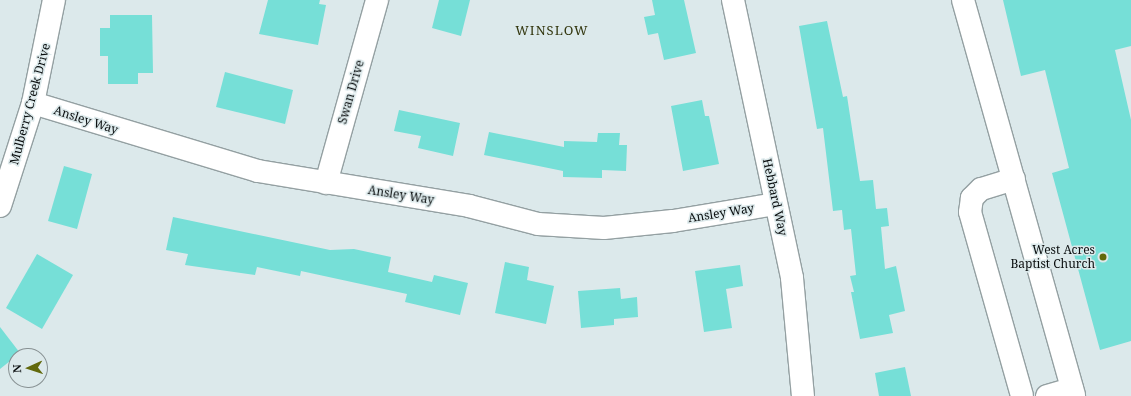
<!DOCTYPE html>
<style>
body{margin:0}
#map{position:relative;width:1131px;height:396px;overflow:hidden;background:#dce9eb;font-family:"Noto Serif",serif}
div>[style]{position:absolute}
.building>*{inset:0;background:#76dfd7}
.roads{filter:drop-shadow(1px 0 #94a0a2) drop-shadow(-1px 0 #94a0a2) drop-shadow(0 1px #94a0a2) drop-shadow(0 -1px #94a0a2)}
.minor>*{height:22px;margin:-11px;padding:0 11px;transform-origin:11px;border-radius:11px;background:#fff}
.dots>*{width:11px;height:11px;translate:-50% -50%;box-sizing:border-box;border:2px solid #dce9eb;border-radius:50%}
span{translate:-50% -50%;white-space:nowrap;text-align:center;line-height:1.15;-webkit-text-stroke:3px #dce9eb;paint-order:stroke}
.street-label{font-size:12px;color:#090d0e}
.poi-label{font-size:12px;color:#090d0e}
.right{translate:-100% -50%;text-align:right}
.neighbourhood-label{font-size:13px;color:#343810;letter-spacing:1px}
.north{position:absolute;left:8px;top:348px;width:40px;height:40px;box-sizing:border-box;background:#dce9eb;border:1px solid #889193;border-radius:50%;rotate:267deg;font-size:11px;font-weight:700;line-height:16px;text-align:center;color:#090d0e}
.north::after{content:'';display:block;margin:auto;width:14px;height:18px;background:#62690c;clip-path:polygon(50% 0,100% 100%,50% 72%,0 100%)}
</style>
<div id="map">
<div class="building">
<i style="clip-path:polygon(268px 0,320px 0,319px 4px,326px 5px,318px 45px,259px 34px)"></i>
<i style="clip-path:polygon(439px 0,470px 0,461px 36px,432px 28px)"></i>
<i style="clip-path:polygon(652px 0,684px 0,696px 53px,664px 60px,658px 33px,648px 35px,644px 17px,655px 15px)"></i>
<i style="clip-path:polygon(1003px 0,1131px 0,1131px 46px,1115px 50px,1131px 120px,1131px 341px,1100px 350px,1052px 173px,1069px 168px,1045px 70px,1021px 76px)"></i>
<i style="clip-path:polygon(110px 15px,152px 15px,153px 73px,138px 73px,138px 84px,108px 84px,108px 56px,100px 56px,100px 28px,110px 28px)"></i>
<i style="clip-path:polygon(827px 21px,843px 97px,847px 96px,860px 181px,873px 180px,876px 209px,887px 208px,889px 226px,881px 227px,885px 269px,896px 266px,905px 311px,889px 315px,893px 333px,860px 339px,851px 292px,854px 292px,850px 276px,856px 275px,851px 229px,844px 230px,842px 210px,833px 211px,823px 128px,817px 129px,799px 26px)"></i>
<i style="clip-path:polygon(225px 72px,293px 90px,285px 124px,216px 107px)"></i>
<i style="clip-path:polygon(702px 100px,705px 116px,709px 116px,719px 164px,683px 171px,671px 106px)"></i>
<i style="clip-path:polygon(399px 110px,460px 123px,453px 156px,418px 148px,421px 136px,394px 131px)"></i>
<i style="clip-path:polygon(489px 132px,564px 147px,564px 141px,597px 142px,598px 133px,620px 133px,619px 145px,627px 145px,626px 171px,602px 170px,602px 178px,563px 177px,563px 171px,484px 155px)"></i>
<i style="clip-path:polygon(64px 166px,92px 174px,77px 229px,48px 221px)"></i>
<i style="clip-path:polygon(173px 217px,330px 250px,354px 249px,391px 257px,388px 272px,432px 282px,434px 275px,468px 283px,460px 315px,405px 302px,407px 294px,301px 271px,300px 276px,257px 267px,255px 275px,185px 265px,188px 254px,166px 250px)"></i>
<i style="clip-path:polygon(37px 254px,73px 275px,42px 329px,6px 308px)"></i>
<i style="clip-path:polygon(505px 262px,529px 267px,527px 280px,554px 286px,546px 324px,495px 313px)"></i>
<i style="clip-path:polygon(740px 265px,743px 286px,726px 289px,732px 328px,704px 332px,695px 271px)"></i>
<i style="clip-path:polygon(620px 288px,621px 299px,637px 297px,638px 317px,614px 319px,614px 325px,581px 328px,578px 291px)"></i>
<i style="clip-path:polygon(0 327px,20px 353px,0 369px)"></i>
<i style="clip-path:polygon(905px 367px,911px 396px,879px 396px,875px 373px)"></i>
</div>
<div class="roads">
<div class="minor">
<i style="left:733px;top:0;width:284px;rotate:78deg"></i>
<i style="left:792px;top:278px;width:119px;rotate:84.7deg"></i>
<i style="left:963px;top:0;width:411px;rotate:74.3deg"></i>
<i style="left:33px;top:103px;width:235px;rotate:16.8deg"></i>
<i style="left:258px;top:171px;width:214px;rotate:9.4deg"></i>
<i style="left:469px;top:206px;width:71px;rotate:14.6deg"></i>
<i style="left:538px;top:224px;width:66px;rotate:3.5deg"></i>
<i style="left:604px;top:228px;width:69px;rotate:-5.8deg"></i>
<i style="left:673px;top:221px;width:104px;rotate:-9.4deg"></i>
<i style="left:1014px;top:179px;width:34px;rotate:163deg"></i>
<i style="left:981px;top:189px;width:13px;rotate:135deg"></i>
<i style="left:972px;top:198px;width:14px;rotate:98deg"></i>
<i style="left:970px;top:212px;width:191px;rotate:74.2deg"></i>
<i style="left:326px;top:183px;width:190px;rotate:-74.4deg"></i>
<i style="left:0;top:206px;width:108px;rotate:-72.2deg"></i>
<i style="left:33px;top:103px;width:105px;rotate:-78.5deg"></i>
<i style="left:1047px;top:396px;width:26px;rotate:-16deg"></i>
</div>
</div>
<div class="dots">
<i style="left:1103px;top:257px;background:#62690c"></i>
</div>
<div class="street-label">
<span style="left:351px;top:92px;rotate:-74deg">Swan Drive</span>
<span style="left:30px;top:104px;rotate:-75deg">Mulberry Creek Drive</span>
<span style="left:86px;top:120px;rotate:18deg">Ansley Way</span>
<span style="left:401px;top:195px;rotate:9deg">Ansley Way</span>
<span style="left:775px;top:197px;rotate:78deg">Hebbard Way</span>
<span style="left:721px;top:213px;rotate:-9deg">Ansley Way</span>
</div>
<div class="poi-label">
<span class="right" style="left:1095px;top:257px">West Acres<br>Baptist Church</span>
</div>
<div class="neighbourhood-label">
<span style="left:552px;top:30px">WINSLOW</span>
</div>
<div class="north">N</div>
</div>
